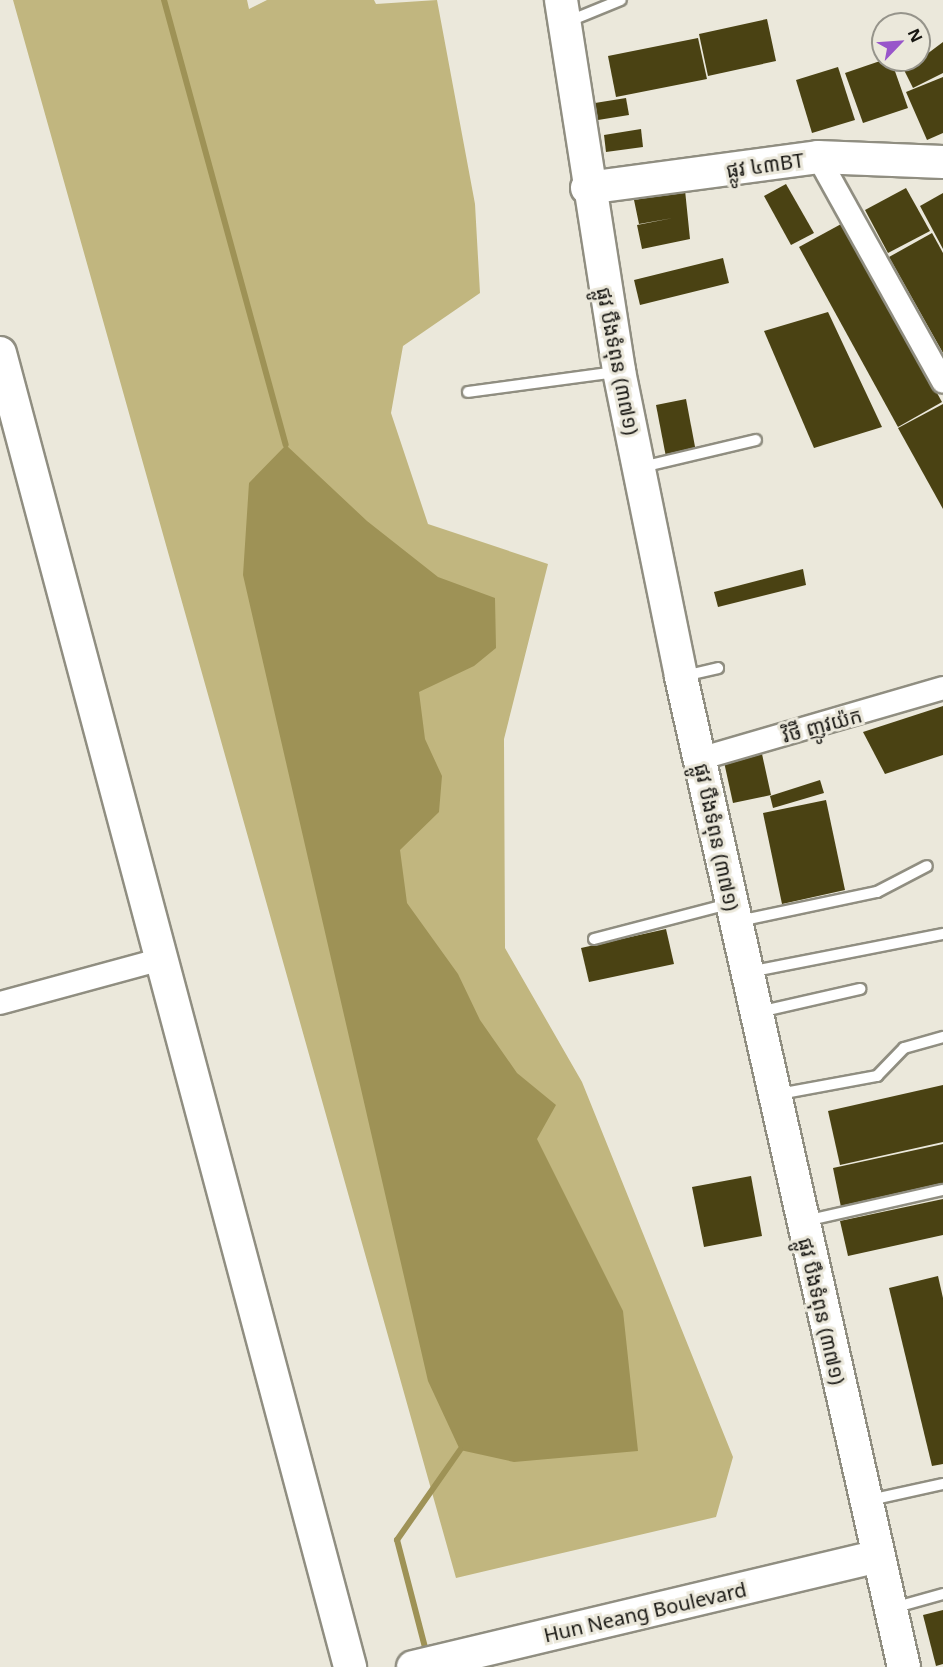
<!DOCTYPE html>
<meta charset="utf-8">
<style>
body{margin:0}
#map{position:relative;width:943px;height:1667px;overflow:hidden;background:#ebe8db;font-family:Georgia,"Noto Sans Khmer",serif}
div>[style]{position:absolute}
.green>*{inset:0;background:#c1b67f}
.water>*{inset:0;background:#9e9256}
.stream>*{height:6px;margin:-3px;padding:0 3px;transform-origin:3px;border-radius:3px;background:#9e9256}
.building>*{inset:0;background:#4a4213}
.roads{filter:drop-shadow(2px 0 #908e81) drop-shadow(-2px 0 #908e81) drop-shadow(0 2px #908e81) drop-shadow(0 -2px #908e81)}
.lane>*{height:10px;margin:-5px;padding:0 5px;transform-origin:5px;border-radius:5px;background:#fff}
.street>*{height:22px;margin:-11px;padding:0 11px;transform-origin:11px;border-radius:11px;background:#fff}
.secondary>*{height:32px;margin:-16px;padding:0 16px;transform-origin:16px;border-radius:16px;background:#fff}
span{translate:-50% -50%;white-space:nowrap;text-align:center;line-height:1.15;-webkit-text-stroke:6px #ebe8db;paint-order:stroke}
.street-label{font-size:20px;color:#171612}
.north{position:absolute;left:871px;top:12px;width:60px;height:60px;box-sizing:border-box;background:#ebe8db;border:2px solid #96948b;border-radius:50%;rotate:65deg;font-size:16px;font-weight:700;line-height:24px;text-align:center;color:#171612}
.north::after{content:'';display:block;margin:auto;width:21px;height:27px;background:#9855ca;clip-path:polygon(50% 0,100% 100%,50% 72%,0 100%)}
</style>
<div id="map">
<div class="green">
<i style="clip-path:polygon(13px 0,247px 0,249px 9px,267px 0,374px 0,376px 4px,437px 0,475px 204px,480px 293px,403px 346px,391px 413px,428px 524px,548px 564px,504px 739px,505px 948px,582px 1082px,733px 1457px,716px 1517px,456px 1578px)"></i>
</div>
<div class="water">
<i style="clip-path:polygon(286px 445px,367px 521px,438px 577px,495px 598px,496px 648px,474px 666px,419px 692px,425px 739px,442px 776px,439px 812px,400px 850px,407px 903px,458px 974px,480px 1020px,517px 1073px,556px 1105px,537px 1139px,623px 1311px,638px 1451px,514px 1462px,460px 1450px,428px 1381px,243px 575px,249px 483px)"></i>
</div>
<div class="stream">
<i style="left:164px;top:0;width:461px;rotate:74.7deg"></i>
<i style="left:427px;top:1655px;width:119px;rotate:-104.6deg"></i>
<i style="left:397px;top:1540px;width:110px;rotate:-55deg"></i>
</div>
<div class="building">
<i style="clip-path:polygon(767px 19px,776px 61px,708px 76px,699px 34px)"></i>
<i style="clip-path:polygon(698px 38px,707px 79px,616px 97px,608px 56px)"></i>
<i style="clip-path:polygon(943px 42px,943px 73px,913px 88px,901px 64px,919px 60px)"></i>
<i style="clip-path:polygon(883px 60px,891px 60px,908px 108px,863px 123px,845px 73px)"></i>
<i style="clip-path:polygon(838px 67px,855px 120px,812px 133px,796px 80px)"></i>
<i style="clip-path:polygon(943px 77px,943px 133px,927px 140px,906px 92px)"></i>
<i style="clip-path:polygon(626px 98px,629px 115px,598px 120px,595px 103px)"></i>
<i style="clip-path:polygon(641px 129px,643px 147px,606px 152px,604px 135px)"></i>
<i style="clip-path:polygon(786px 184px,814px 233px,791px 245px,764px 196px)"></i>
<i style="clip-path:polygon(906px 188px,930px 231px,888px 253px,865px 210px)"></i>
<i style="clip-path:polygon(685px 190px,690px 239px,642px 249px,637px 225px,673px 218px,639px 224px,634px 200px)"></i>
<i style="clip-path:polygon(943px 193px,943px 249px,920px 206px)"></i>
<i style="clip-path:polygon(843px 223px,942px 402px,898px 427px,799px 247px)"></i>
<i style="clip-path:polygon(932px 233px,943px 253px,943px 353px,889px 257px)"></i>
<i style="clip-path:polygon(723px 258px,729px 283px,640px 305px,634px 280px)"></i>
<i style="clip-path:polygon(828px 312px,882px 427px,814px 448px,764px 331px)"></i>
<i style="clip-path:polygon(686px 399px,696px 452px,666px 457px,656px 405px)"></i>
<i style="clip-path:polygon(943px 404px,943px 509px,898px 428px)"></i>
<i style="clip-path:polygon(803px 569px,806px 585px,718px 607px,714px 592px)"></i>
<i style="clip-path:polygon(943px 706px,943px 755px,885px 774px,863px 732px)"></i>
<i style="clip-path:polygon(762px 754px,771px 795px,733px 803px,724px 762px)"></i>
<i style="clip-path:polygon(820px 780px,824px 793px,773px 808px,770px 796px)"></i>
<i style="clip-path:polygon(826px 800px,845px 890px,782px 904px,763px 813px)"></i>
<i style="clip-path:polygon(666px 929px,674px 964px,589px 982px,581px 948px)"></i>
<i style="clip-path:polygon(943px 1085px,943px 1142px,840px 1165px,828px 1111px)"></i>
<i style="clip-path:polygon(943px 1144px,943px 1184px,841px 1207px,833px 1168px)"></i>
<i style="clip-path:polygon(751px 1176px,762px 1236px,704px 1247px,692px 1187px)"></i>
<i style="clip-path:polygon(943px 1199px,943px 1235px,848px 1256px,840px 1221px)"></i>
<i style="clip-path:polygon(938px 1276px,943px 1298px,943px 1464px,932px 1466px,889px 1288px)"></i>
<i style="clip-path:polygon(943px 1610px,943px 1664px,936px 1666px,923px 1615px)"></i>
</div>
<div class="roads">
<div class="lane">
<i style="left:567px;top:22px;width:58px;rotate:-22.2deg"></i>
<i style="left:468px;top:392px;width:148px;rotate:-7.7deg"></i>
<i style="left:642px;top:467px;width:117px;rotate:-13.3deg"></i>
<i style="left:684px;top:676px;width:35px;rotate:-13deg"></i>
<i style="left:739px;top:921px;width:141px;rotate:-11.9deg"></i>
<i style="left:877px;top:892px;width:56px;rotate:-27.5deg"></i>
<i style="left:594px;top:939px;width:138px;rotate:-14.6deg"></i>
<i style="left:749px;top:972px;width:198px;rotate:-11.1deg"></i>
<i style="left:759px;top:1012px;width:104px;rotate:-12.8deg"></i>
<i style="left:779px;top:1094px;width:100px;rotate:-10.4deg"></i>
<i style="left:877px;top:1076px;width:39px;rotate:-46deg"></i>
<i style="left:904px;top:1048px;width:41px;rotate:-15.8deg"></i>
<i style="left:805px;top:1221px;width:141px;rotate:-12.7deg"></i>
<i style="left:870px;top:1500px;width:75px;rotate:-12.4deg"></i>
<i style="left:893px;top:1608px;width:52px;rotate:-15.6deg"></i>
</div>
<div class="street">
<i style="left:818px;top:157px;width:257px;rotate:60.9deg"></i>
<i style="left:699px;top:759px;width:254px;rotate:-16.2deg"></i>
<i style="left:0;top:1003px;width:164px;rotate:-15.2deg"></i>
</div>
<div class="secondary">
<i style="left:561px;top:0;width:376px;rotate:81.1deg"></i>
<i style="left:619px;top:371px;width:312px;rotate:78.5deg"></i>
<i style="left:681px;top:677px;width:1015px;rotate:77.31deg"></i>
<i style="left:587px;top:188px;width:233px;rotate:-7.6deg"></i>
<i style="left:818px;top:157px;width:125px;rotate:2.3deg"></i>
<i style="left:0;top:353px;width:1360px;rotate:75.08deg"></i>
<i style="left:413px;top:1667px;width:478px;rotate:-13.4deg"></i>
</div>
</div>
<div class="street-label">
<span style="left:765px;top:165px;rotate:-8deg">ផ្លូវ ៤៣BT</span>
<span style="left:618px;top:361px;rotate:79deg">ផ្លូវ បឹងទំពុន (៣៧១)</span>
<span style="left:822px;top:725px;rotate:-15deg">វិថី ញូវយ៉ក</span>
<span style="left:717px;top:837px;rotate:78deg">ផ្លូវ បឹងទំពុន (៣៧១)</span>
<span style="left:822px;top:1311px;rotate:77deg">ផ្លូវ បឹងទំពុន (៣៧១)</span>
<span style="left:645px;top:1612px;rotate:-13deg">Hun Neang Boulevard</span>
</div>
<div class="north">N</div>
</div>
